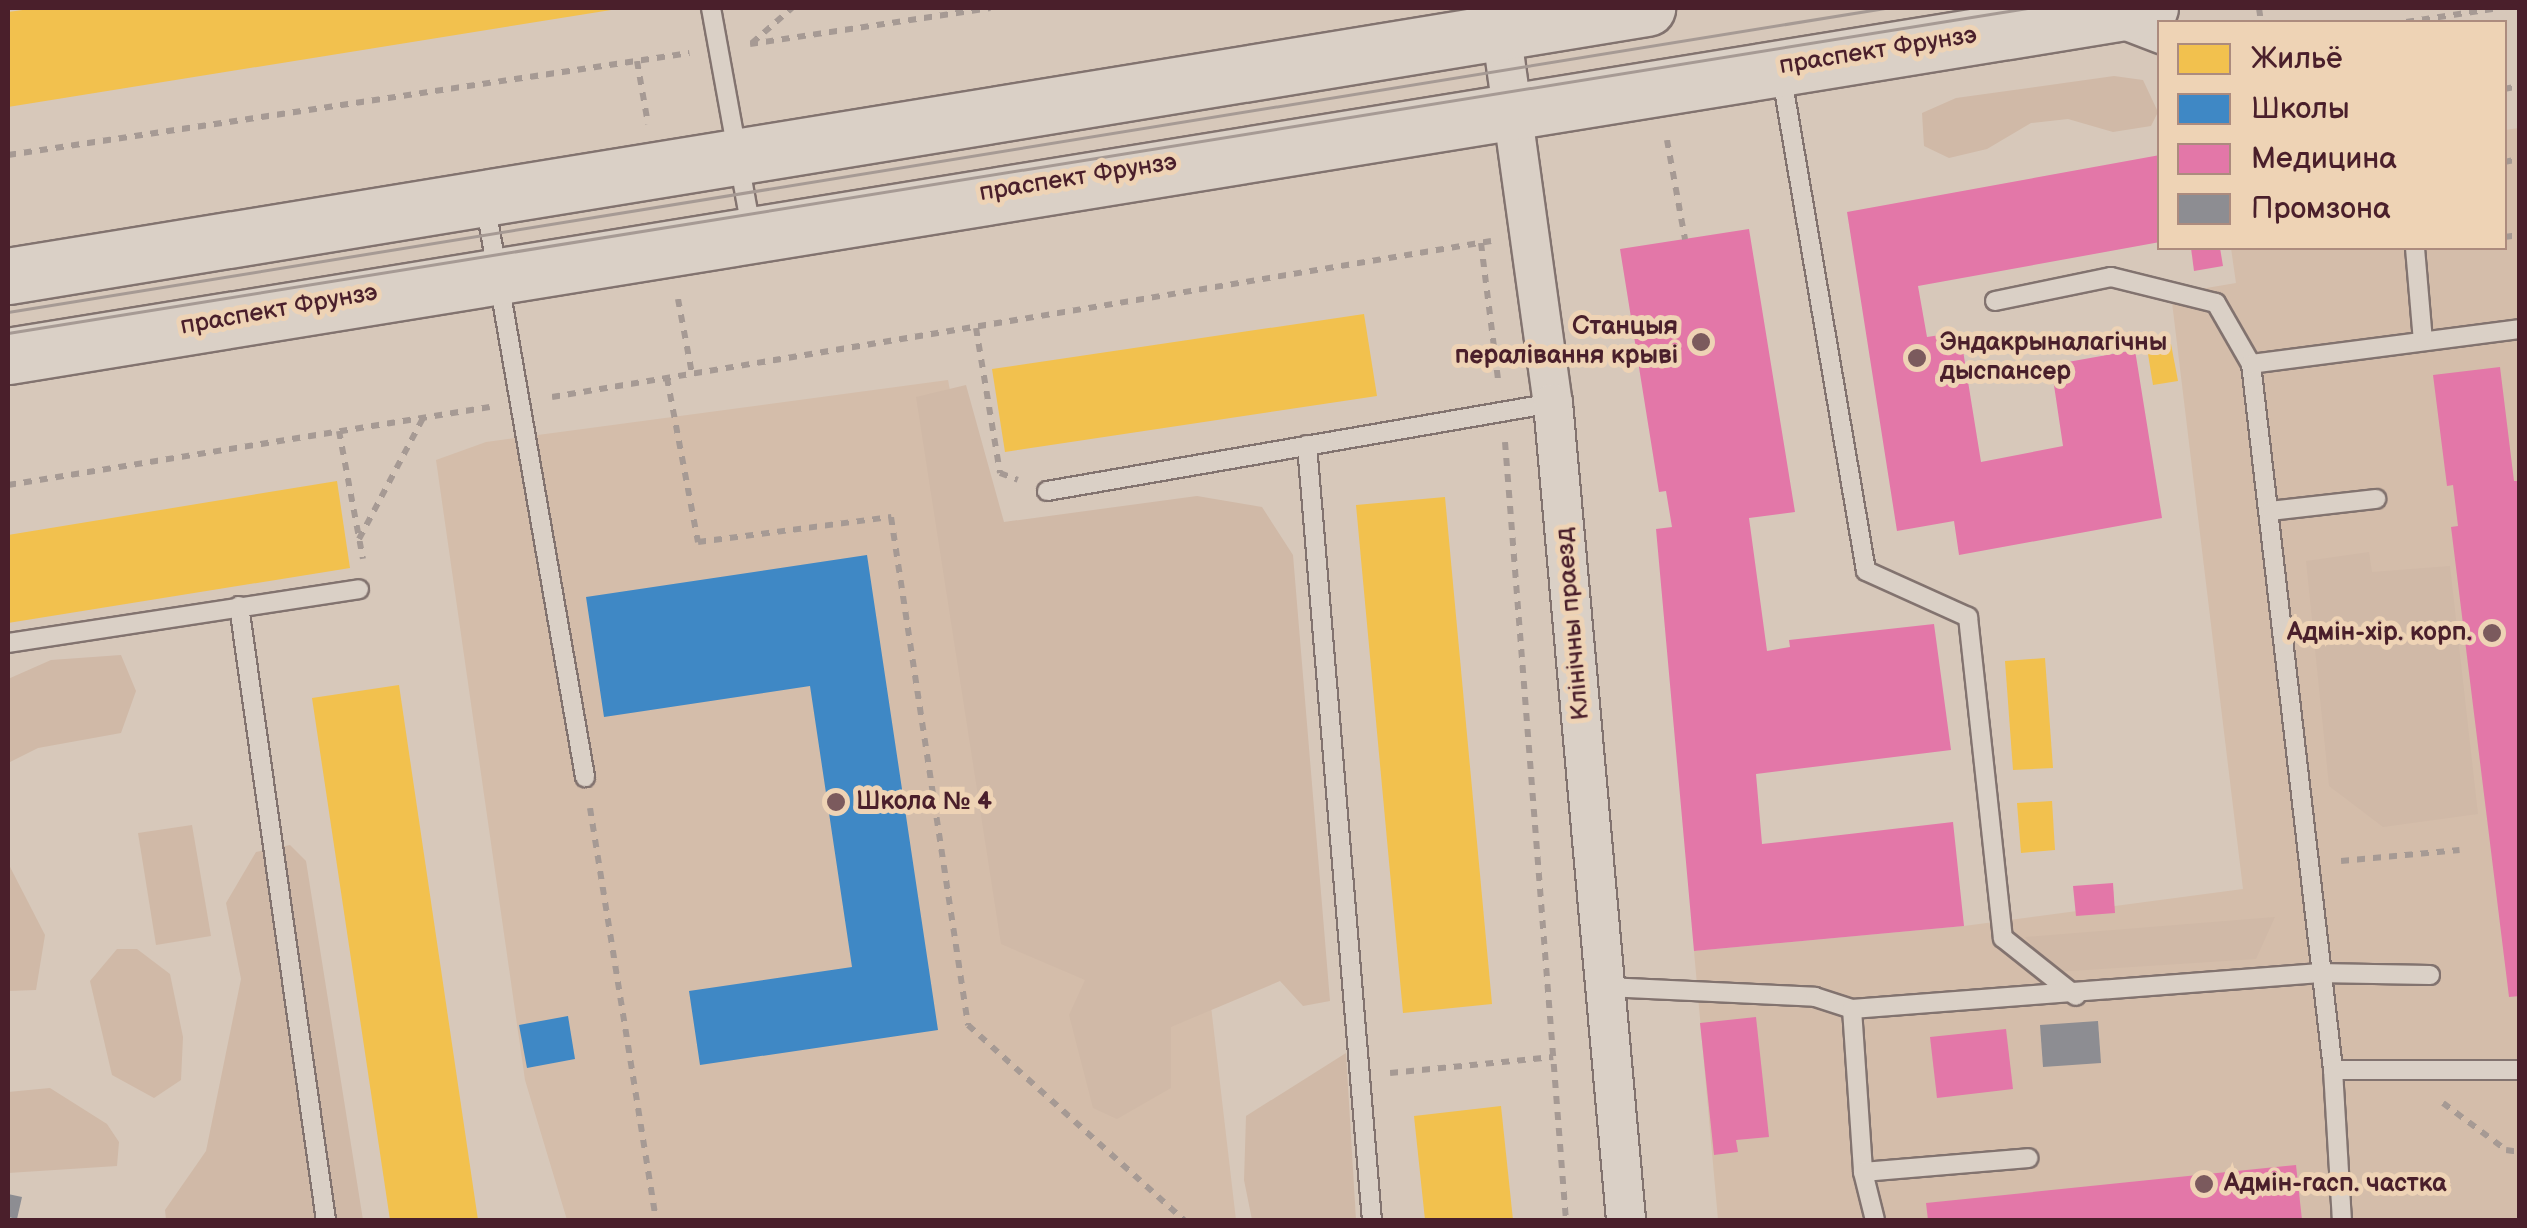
<!DOCTYPE html>
<meta charset="utf-8">
<style>
body{margin:0}
#map{position:relative;width:2527px;height:1228px;overflow:hidden;background:#d7c8ba;font-family:"Balsamiq Sans",sans-serif}
div>[style]{position:absolute}
.built>*{inset:0;background:#d4bdaa}
.green>*{inset:0;background:#d0b9a7}
.homes>*{inset:0;background:#f2c14e}
.schools>*{inset:0;background:#3f88c5}
.health>*{inset:0;background:#e377a8}
.industry>*{inset:0;background:#8d8d92}
.path>*{height:6px;margin-top:-3px;transform-origin:0;background:repeating-linear-gradient(90deg,#a69a94 0 8px,transparent 0 16px)}
.roads{filter:drop-shadow(2px 0 #82736f) drop-shadow(-2px 0 #82736f) drop-shadow(0 2px #82736f) drop-shadow(0 -2px #82736f)}
.lane>*{height:18px;margin:-9px;padding:0 9px;transform-origin:9px;border-radius:9px;background:#dad0c6}
.street>*{height:38px;margin:-19px;padding:0 19px;transform-origin:19px;border-radius:19px;background:#dad0c6}
.primary>*{height:55px;margin:-27.5px;padding:0 27.5px;transform-origin:27.5px;border-radius:27.5px;background:#dad0c6}
.tram>*{height:2.5px;margin:-1.25px;padding:0 1.25px;transform-origin:1.25px;border-radius:1.25px;background:#a69a94}
.dots>*{width:28px;height:28px;translate:-50% -50%;box-sizing:border-box;border:5px solid #eed3b5;border-radius:50%}
span{translate:-50% -50%;white-space:nowrap;text-align:center;line-height:1.15;-webkit-text-stroke:10px #eed3b5;paint-order:stroke}
.street-label{font-size:25px;color:#4a1f2b}
.poi-label{font-size:25px;color:#4a1f2b;font-weight:700}
.right{translate:-100% -50%;text-align:right}
.left{translate:0 -50%;text-align:left}
.frame{position:absolute;inset:0;border:10px solid #4a1f2b;pointer-events:none}
.legend{position:absolute;left:2157px;top:20px;width:350px;height:230px;box-sizing:border-box;background:#eed3b5;border:2px solid #ac8b7e;margin:0;padding:12px 18px;list-style:none;font-size:30px;color:#4a1f2b}
.legend li{display:flex;align-items:center;gap:20px;height:50px}
.legend b{width:50px;border:2px solid #ac8b7e}
</style>
<div id="map">
<div class="built">
<i style="clip-path:polygon(2519px 128px,2519px 1220px,1718px 1220px,1694px 951px,1964px 926px,2243px 889px,2171px 294px,2236px 283px,2231px 248px,2504px 248px,2505px 130px)"></i>
<i style="clip-path:polygon(948px 380px,980px 546px,1162px 587px,1236px 1220px,567px 1220px,525px 1080px,436px 460px,486px 442px)"></i>
</div>
<div class="green">
<i style="clip-path:polygon(2114px 76px,2143px 80px,2158px 112px,2151px 126px,2113px 132px,2068px 119px,2031px 123px,1987px 149px,1949px 158px,1924px 146px,1922px 113px,1956px 98px)"></i>
<i style="clip-path:polygon(966px 385px,1004px 522px,1197px 496px,1262px 507px,1293px 555px,1330px 1001px,1303px 1006px,1280px 981px,1171px 1027px,1171px 1088px,1117px 1119px,1093px 1108px,1069px 1015px,1085px 980px,1001px 944px,916px 397px)"></i>
<i style="clip-path:polygon(2369px 552px,2372px 572px,2450px 566px,2478px 814px,2383px 827px,2329px 786px,2306px 561px)"></i>
<i style="clip-path:polygon(121px 655px,136px 691px,121px 733px,38px 748px,8px 763px,8px 679px,51px 660px)"></i>
<i style="clip-path:polygon(192px 825px,211px 936px,156px 945px,138px 833px)"></i>
<i style="clip-path:polygon(290px 845px,306px 861px,363px 1220px,166px 1220px,165px 1210px,206px 1151px,241px 979px,226px 903px,256px 852px)"></i>
<i style="clip-path:polygon(8px 863px,45px 935px,36px 990px,8px 991px)"></i>
<i style="clip-path:polygon(2275px 917px,2256px 959px,2055px 972px,2025px 937px)"></i>
<i style="clip-path:polygon(117px 949px,137px 949px,170px 974px,183px 1037px,181px 1080px,154px 1098px,112px 1075px,90px 981px)"></i>
<i style="clip-path:polygon(1346px 1053px,1356px 1220px,1252px 1220px,1244px 1180px,1246px 1116px)"></i>
<i style="clip-path:polygon(50px 1088px,107px 1124px,119px 1142px,117px 1166px,8px 1173px,8px 1092px)"></i>
</div>
<div class="homes">
<i style="clip-path:polygon(37px 8px,611px 8px,611px 10px,8px 107px,8px 12px)"></i>
<i style="clip-path:polygon(1364px 314px,1377px 396px,1005px 452px,992px 369px)"></i>
<i style="clip-path:polygon(2171px 344px,2178px 381px,2153px 385px,2147px 348px)"></i>
<i style="clip-path:polygon(337px 481px,350px 568px,8px 623px,8px 535px)"></i>
<i style="clip-path:polygon(1445px 497px,1492px 1004px,1403px 1013px,1356px 505px)"></i>
<i style="clip-path:polygon(2045px 658px,2053px 768px,2013px 770px,2005px 661px)"></i>
<i style="clip-path:polygon(399px 685px,478px 1220px,390px 1220px,312px 698px)"></i>
<i style="clip-path:polygon(2052px 801px,2055px 850px,2021px 853px,2017px 803px)"></i>
<i style="clip-path:polygon(1501px 1106px,1513px 1220px,1425px 1220px,1414px 1116px)"></i>
</div>
<div class="schools">
<i style="clip-path:polygon(867px 555px,938px 1030px,700px 1065px,689px 991px,852px 967px,810px 686px,604px 717px,586px 597px)"></i>
<i style="clip-path:polygon(568px 1016px,575px 1059px,527px 1068px,519px 1025px)"></i>
</div>
<div class="health">
<i style="clip-path:polygon(2160px 155px,2160px 242px,1918px 286px,1927px 337px,1960px 332px,1981px 462px,2063px 446px,2051px 365px,2135px 350px,2162px 518px,1959px 555px,1954px 521px,1897px 531px,1847px 212px)"></i>
<i style="clip-path:polygon(1749px 229px,1795px 512px,1749px 518px,1767px 651px,1790px 647px,1789px 640px,1934px 624px,1951px 750px,1756px 774px,1762px 844px,1953px 822px,1964px 926px,1694px 951px,1656px 529px,1672px 527px,1666px 491px,1659px 492px,1620px 249px)"></i>
<i style="clip-path:polygon(2191px 248px,2220px 248px,2223px 266px,2194px 271px)"></i>
<i style="clip-path:polygon(2500px 367px,2514px 481px,2520px 481px,2520px 996px,2509px 997px,2451px 527px,2458px 526px,2453px 485px,2447px 486px,2433px 375px)"></i>
<i style="clip-path:polygon(2113px 883px,2115px 913px,2076px 916px,2073px 886px)"></i>
<i style="clip-path:polygon(1756px 1017px,1769px 1137px,1736px 1140px,1738px 1152px,1714px 1155px,1700px 1023px)"></i>
<i style="clip-path:polygon(2006px 1029px,2013px 1089px,1937px 1098px,1930px 1037px)"></i>
<i style="clip-path:polygon(2296px 1165px,2302px 1220px,1928px 1220px,1926px 1203px)"></i>
</div>
<div class="industry">
<i style="clip-path:polygon(2098px 1021px,2101px 1063px,2043px 1067px,2040px 1025px)"></i>
<i style="clip-path:polygon(8px 1194px,22px 1197px,17px 1219px,8px 1217px)"></i>
</div>
<div class="path">
<i style="left:2259px;top:8px;width:14px;rotate:82deg"></i>
<i style="left:2406px;top:22px;width:94px;rotate:-8.6deg"></i>
<i style="left:752px;top:43px;width:53px;rotate:-41.2deg"></i>
<i style="left:750px;top:44px;width:243px;rotate:-8.5deg"></i>
<i style="left:637px;top:61px;width:64px;rotate:80.1deg"></i>
<i style="left:2504px;top:89px;width:16px;rotate:-11deg"></i>
<i style="left:1667px;top:140px;width:101px;rotate:79.7deg"></i>
<i style="left:8px;top:155px;width:689px;rotate:-8.52deg"></i>
<i style="left:2504px;top:162px;width:16px;rotate:-11deg"></i>
<i style="left:2504px;top:237px;width:16px;rotate:-7deg"></i>
<i style="left:1481px;top:243px;width:138px;rotate:82.9deg"></i>
<i style="left:678px;top:299px;width:76px;rotate:79.4deg"></i>
<i style="left:976px;top:328px;width:147px;rotate:80.6deg"></i>
<i style="left:1000px;top:473px;width:19px;rotate:21deg"></i>
<i style="left:667px;top:378px;width:167px;rotate:79.3deg"></i>
<i style="left:698px;top:542px;width:195px;rotate:-7.4deg"></i>
<i style="left:891px;top:517px;width:514px;rotate:81.38deg"></i>
<i style="left:968px;top:1025px;width:291px;rotate:42.1deg"></i>
<i style="left:552px;top:397px;width:952px;rotate:-9.43deg"></i>
<i style="left:339px;top:431px;width:130px;rotate:79.4deg"></i>
<i style="left:1505px;top:442px;width:780px;rotate:85.52deg"></i>
<i style="left:8px;top:485px;width:488px;rotate:-9.2deg"></i>
<i style="left:359px;top:539px;width:137px;rotate:-62.1deg"></i>
<i style="left:590px;top:808px;width:417px;rotate:80.9deg"></i>
<i style="left:2341px;top:861px;width:119px;rotate:-5.3deg"></i>
<i style="left:1390px;top:1073px;width:164px;rotate:-5.6deg"></i>
<i style="left:2443px;top:1103px;width:79px;rotate:36.7deg"></i>
<i style="left:2506px;top:1150px;width:14px;rotate:8deg"></i>
</div>
<div class="roads">
<div class="lane">
<i style="left:711px;top:8px;width:224px;rotate:79.7deg"></i>
<i style="left:2123px;top:30px;width:40px;rotate:21deg"></i>
<i style="left:1781px;top:72px;width:506px;rotate:80.33deg"></i>
<i style="left:1866px;top:571px;width:112px;rotate:24.3deg"></i>
<i style="left:1968px;top:617px;width:323px;rotate:83.8deg"></i>
<i style="left:2003px;top:938px;width:93px;rotate:38.5deg"></i>
<i style="left:485px;top:202px;width:584px;rotate:80.13deg"></i>
<i style="left:2415px;top:248px;width:93px;rotate:85.1deg"></i>
<i style="left:1995px;top:301px;width:118px;rotate:-11.7deg"></i>
<i style="left:2111px;top:277px;width:108px;rotate:13.9deg"></i>
<i style="left:2216px;top:303px;width:70px;rotate:60.2deg"></i>
<i style="left:2251px;top:364px;width:711px;rotate:83.37deg"></i>
<i style="left:2333px;top:1070px;width:150px;rotate:86.6deg"></i>
<i style="left:2251px;top:364px;width:271px;rotate:-7.4deg"></i>
<i style="left:1307px;top:445px;width:778px;rotate:85.21deg"></i>
<i style="left:1047px;top:491px;width:514px;rotate:-9.87deg"></i>
<i style="left:2270px;top:511px;width:107px;rotate:-6.5deg"></i>
<i style="left:239px;top:606px;width:620px;rotate:81.94deg"></i>
<i style="left:8px;top:643px;width:355px;rotate:-8.7deg"></i>
<i style="left:1606px;top:987px;width:209px;rotate:2.7deg"></i>
<i style="left:1815px;top:997px;width:39px;rotate:18deg"></i>
<i style="left:1852px;top:1009px;width:466px;rotate:-4.4deg"></i>
<i style="left:2317px;top:973px;width:113px;rotate:1deg"></i>
<i style="left:1852px;top:1009px;width:163px;rotate:86.1deg"></i>
<i style="left:1863px;top:1172px;width:49px;rotate:76deg"></i>
<i style="left:2333px;top:1070px;width:187px"></i>
<i style="left:1863px;top:1172px;width:166px;rotate:-4.8deg"></i>
</div>
<div class="street">
<i style="left:1501px;top:30px;width:377px;rotate:82.1deg"></i>
<i style="left:1553px;top:403px;width:820px;rotate:84.89deg"></i>
</div>
<div class="primary">
<i style="left:8px;top:276px;width:1661px;rotate:-9.29deg"></i>
<i style="left:8px;top:356px;width:2170px;rotate:-9.23deg"></i>
</div>
</div>
<div class="tram">
<i style="left:8px;top:312px;width:1901px;rotate:-9.2deg"></i>
<i style="left:8px;top:333px;width:2045px;rotate:-9.14deg"></i>
</div>
<div class="dots">
<i style="left:1701px;top:342px;background:#7b5a5d"></i>
<i style="left:1917px;top:358px;background:#7b5a5d"></i>
<i style="left:2492px;top:633px;background:#7b5a5d"></i>
<i style="left:836px;top:802px;background:#7b5a5d"></i>
<i style="left:2204px;top:1184px;background:#7b5a5d"></i>
</div>
<div class="street-label">
<span style="left:1878px;top:51px;rotate:-9deg">праспект Фрунзэ</span>
<span style="left:1078px;top:178px;rotate:-9deg">праспект Фрунзэ</span>
<span style="left:279px;top:310px;rotate:-10deg">праспект Фрунзэ</span>
<span style="left:1573px;top:624px;rotate:-95deg">Клінічны праезд</span>
</div>
<div class="poi-label">
<span class="right" style="left:1678px;top:342px">Станцыя<br>пералівання крыві</span>
<span class="left" style="left:1940px;top:358px">Эндакрыналагічны<br>дыспансер</span>
<span class="right" style="left:2472px;top:633px">Адмін-хір. корп.</span>
<span class="left" style="left:856px;top:802px">Школа № 4</span>
<span class="left" style="left:2224px;top:1184px">Адмін-гасп. частка</span>
</div>
<div class="frame"></div>
<ul class="legend">
<li><b style="height:28px;background:#f2c14e"></b>Жильё</li>
<li><b style="height:28px;background:#3f88c5"></b>Школы</li>
<li><b style="height:28px;background:#e377a8"></b>Медицина</li>
<li><b style="height:28px;background:#8d8d92"></b>Промзона</li>
</ul>
</div>
